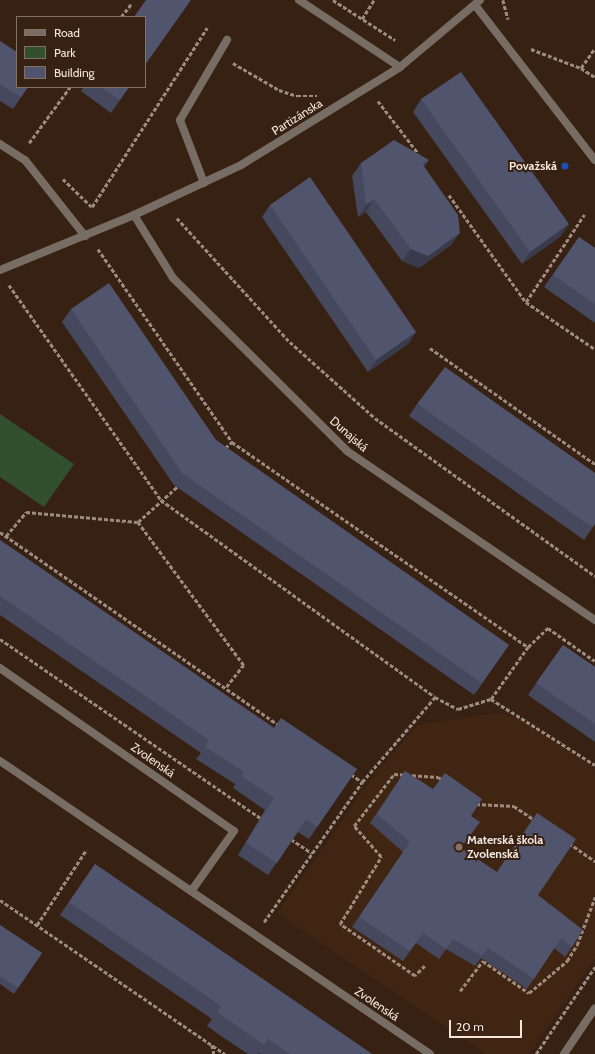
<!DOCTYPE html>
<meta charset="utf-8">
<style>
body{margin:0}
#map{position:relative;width:595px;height:1054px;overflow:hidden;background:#372113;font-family:Cabin,sans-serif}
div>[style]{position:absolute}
.built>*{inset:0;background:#412513}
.green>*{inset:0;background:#33502e}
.path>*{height:2.5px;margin-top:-1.25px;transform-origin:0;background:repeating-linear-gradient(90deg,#9d8b80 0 4px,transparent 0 6px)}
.street>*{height:8px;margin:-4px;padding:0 4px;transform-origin:4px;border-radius:4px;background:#786d64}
.wall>*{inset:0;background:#46485e}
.shaded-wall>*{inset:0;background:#393b4c}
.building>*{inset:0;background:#51546d}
.dots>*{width:11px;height:11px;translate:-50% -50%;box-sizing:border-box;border:2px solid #372113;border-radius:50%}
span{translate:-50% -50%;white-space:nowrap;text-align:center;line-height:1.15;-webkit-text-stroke:4px #372113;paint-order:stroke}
.street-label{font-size:12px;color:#f5e6dd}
.poi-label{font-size:12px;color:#f5e6dd;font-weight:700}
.right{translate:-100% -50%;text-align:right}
.left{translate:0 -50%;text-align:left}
.legend{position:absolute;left:16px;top:16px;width:130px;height:72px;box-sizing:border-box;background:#372113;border:1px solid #837064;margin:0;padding:5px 7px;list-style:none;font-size:12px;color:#f5e6dd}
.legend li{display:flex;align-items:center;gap:8px;height:20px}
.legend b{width:20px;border:1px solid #837064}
.scale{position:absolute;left:449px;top:1020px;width:73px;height:18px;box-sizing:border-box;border:2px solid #f5e6dd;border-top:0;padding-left:5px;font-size:12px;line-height:14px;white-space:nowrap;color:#f5e6dd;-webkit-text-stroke:3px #372113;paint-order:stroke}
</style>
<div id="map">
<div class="built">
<i style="clip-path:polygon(497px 713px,523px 720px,595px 769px,595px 958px,529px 1054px,486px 1054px,277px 913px,371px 780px,417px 725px)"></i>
</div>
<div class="green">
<i style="clip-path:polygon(0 414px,74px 464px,44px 507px,0 477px)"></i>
</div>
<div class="path">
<i style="left:333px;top:0;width:74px;rotate:32.8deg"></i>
<i style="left:503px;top:0;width:20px;rotate:75deg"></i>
<i style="left:121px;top:17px;width:16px;rotate:-52deg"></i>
<i style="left:362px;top:19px;width:22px;rotate:-58deg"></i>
<i style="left:531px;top:49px;width:53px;rotate:20.8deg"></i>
<i style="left:581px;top:68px;width:17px;rotate:33deg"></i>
<i style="left:233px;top:63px;width:53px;rotate:30.4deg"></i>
<i style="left:279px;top:90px;width:19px;rotate:18deg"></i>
<i style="left:297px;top:96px;width:20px"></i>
<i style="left:581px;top:68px;width:24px;rotate:-55deg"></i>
<i style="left:378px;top:101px;width:66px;rotate:52.4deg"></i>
<i style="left:29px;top:143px;width:69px;rotate:-53.8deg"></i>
<i style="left:63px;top:179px;width:40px;rotate:44deg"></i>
<i style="left:92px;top:207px;width:213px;rotate:-57.3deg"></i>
<i style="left:449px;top:195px;width:132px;rotate:54.3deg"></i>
<i style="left:526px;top:302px;width:83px;rotate:34.3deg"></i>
<i style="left:177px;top:218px;width:168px;rotate:47.7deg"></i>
<i style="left:290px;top:342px;width:114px;rotate:41.8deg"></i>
<i style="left:375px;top:418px;width:271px;rotate:35.7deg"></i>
<i style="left:98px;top:249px;width:235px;rotate:55.2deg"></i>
<i style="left:232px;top:442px;width:360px;rotate:34.7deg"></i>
<i style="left:528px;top:647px;width:28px;rotate:-44deg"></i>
<i style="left:548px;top:628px;width:57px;rotate:35.1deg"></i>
<i style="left:9px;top:285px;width:263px;rotate:54.7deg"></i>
<i style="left:161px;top:500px;width:337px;rotate:35.7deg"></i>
<i style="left:435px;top:697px;width:26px;rotate:28deg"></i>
<i style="left:458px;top:709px;width:34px;rotate:-17deg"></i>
<i style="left:491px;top:699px;width:64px;rotate:-54.6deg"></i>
<i style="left:526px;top:302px;width:105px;rotate:-56.3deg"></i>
<i style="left:430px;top:348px;width:202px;rotate:35.1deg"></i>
<i style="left:225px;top:448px;width:9px;rotate:-41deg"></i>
<i style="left:138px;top:522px;width:178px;rotate:53.5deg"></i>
<i style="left:244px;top:665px;width:29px;rotate:128deg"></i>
<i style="left:0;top:532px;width:339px;rotate:34.7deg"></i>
<i style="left:6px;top:536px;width:31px;rotate:-50deg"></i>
<i style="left:26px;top:512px;width:112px;rotate:5.1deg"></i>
<i style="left:138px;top:522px;width:55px;rotate:-42.1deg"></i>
<i style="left:0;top:639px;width:318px;rotate:34.5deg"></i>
<i style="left:491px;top:699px;width:123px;rotate:32.4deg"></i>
<i style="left:351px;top:774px;width:14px;rotate:36deg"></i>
<i style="left:476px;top:804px;width:38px;rotate:3deg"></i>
<i style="left:514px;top:806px;width:25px;rotate:34deg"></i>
<i style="left:291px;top:839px;width:25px;rotate:34deg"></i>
<i style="left:569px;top:843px;width:32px;rotate:35deg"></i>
<i style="left:0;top:900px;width:273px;rotate:34.4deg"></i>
<i style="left:264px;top:922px;width:171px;rotate:-55deg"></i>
<i style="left:362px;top:782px;width:112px;rotate:-49.3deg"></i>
<i style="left:37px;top:925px;width:90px;rotate:-56.8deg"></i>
<i style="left:425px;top:966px;width:14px;rotate:135deg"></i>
<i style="left:415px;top:976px;width:91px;rotate:-145.3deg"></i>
<i style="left:340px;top:924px;width:79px;rotate:-58.5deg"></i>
<i style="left:381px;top:857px;width:41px;rotate:-131.1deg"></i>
<i style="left:354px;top:826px;width:66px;rotate:-52.4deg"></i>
<i style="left:394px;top:774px;width:44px;rotate:3.9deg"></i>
<i style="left:438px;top:777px;width:6px;rotate:31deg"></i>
<i style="left:460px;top:991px;width:38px;rotate:-53deg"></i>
<i style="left:483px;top:961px;width:56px;rotate:34.8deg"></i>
<i style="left:529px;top:993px;width:50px;rotate:-40.1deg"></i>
<i style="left:567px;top:961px;width:19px;rotate:-58deg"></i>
<i style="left:577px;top:945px;width:51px;rotate:-69.4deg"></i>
<i style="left:212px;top:1045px;width:9px;rotate:77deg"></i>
<i style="left:536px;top:1054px;width:105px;rotate:-55.9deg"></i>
</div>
<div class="street">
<i style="left:299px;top:0;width:121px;rotate:33.6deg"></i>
<i style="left:475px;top:5px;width:196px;rotate:52.3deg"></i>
<i style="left:0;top:144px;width:30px;rotate:33deg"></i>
<i style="left:25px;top:160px;width:97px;rotate:51.7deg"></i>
<i style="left:204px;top:183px;width:67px;rotate:-110.9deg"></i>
<i style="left:180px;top:120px;width:93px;rotate:-59.6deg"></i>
<i style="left:134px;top:215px;width:74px;rotate:58.2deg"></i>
<i style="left:173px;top:278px;width:245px;rotate:44.8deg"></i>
<i style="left:347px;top:451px;width:300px;rotate:34.3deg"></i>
<i style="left:0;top:270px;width:145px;rotate:-22.3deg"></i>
<i style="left:134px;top:215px;width:118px;rotate:-25deg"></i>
<i style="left:241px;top:165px;width:187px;rotate:-31.6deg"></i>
<i style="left:400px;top:67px;width:104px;rotate:-39.9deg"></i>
<i style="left:0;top:668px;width:285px;rotate:34.9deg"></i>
<i style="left:234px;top:831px;width:72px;rotate:125.4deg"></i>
<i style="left:0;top:761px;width:520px;rotate:34.27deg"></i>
<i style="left:564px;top:1054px;width:55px;rotate:-56deg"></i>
</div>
<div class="wall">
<i style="clip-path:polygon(0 41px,28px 87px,13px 109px,0 101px)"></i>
<i style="clip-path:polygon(84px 87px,129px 87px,111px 113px,81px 91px)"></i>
<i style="clip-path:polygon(421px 99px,561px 236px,522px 264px,413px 112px)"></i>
<i style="clip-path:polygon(361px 163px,424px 167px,451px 245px,419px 268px,402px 261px,366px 212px,358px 217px,352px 176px)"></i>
<i style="clip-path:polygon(270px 205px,416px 332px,408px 344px,368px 372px,262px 217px)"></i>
<i style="clip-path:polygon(579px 237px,595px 248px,595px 323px,544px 287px)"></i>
<i style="clip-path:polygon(71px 309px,216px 440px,509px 645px,474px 695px,174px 485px,62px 322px)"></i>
<i style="clip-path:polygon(417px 404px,595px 524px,584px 540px,409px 416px)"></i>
<i style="clip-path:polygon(0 540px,274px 728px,357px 769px,309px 839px,298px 832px,268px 875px,238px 855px,265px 810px,233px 788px,235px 784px,196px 759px,201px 753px,0 615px)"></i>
<i style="clip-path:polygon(563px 645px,595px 667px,595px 742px,528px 695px)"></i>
<i style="clip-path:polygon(405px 771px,471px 816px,461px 848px,496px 872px,538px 895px,572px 947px,565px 957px,554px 948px,527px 989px,481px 958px,475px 966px,446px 949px,439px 959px,416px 943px,403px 961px,352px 927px,403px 852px,370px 823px)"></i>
<i style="clip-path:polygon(95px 864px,372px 1054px,261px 1054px,259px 1053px,258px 1054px,248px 1054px,224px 1038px,207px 1026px,212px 1019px,60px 915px)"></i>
<i style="clip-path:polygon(0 925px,42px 953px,14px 994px,0 984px)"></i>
</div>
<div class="shaded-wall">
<i style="clip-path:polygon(429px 160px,421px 172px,423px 165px)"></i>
<i style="clip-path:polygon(374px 199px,366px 212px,358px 217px,366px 205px)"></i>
<i style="clip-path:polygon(569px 224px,561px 236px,522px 264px,530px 252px)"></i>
<i style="clip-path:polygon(460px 233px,451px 245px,419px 268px,402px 261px,411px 249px)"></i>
<i style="clip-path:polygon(416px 332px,408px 344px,368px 372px,376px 360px)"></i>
</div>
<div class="building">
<i style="clip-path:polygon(146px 0,191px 0,145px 65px,145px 17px,134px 17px)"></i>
<i style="clip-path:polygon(0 41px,17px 52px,17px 87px,28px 87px,21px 97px,0 84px)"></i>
<i style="clip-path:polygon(461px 72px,569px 224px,530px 252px,421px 99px)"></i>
<i style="clip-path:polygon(101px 87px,129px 87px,120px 100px)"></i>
<i style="clip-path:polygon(394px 140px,429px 160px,423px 165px,458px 215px,460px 233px,428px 256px,411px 249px,374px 199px,366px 205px,361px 163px)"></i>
<i style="clip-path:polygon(310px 177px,416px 332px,376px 360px,270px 205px)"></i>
<i style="clip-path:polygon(579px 237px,595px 248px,595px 304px,553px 275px)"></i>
<i style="clip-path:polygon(109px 283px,216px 440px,509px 645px,482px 683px,182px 473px,71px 309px)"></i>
<i style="clip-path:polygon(445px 367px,595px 473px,595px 524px,592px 527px,417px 404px)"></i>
<i style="clip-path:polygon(0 540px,274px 728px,281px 718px,357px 769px,317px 827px,306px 819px,277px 863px,246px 843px,274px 798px,241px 776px,244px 772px,205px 747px,209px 740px,0 596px)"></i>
<i style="clip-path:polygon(563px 645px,595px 667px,595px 724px,536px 683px)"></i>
<i style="clip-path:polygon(405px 771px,433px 789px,445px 773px,482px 799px,471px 816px,480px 822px,461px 848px,497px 872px,537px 813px,576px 839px,538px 895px,583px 930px,572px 947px,561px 938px,534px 979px,488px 948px,482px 956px,453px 939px,446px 949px,423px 933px,410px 951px,359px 917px,410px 842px,377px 814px)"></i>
<i style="clip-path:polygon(95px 864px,372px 1054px,290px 1054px,268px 1039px,264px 1045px,234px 1024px,217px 1012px,221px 1006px,69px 902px)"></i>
<i style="clip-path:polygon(0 925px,42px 953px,18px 988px,0 976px)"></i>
</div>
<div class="dots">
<i style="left:565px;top:166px;background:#1a4fb4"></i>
<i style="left:459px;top:847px;background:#8d6e63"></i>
</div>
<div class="street-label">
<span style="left:297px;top:117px;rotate:-32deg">Partizánska</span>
<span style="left:349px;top:434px;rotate:41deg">Dunajská</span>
<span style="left:153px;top:760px;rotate:35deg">Zvolenská</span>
<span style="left:377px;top:1004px;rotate:34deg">Zvolenská</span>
</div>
<div class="poi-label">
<span class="right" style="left:557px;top:166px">Považská</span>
<span class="left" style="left:467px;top:847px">Materská škola<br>Zvolenská</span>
</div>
<ul class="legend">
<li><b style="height:5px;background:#786d64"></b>Road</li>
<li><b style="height:11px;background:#33502e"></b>Park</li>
<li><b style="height:11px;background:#51546d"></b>Building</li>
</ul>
<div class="scale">20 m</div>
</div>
